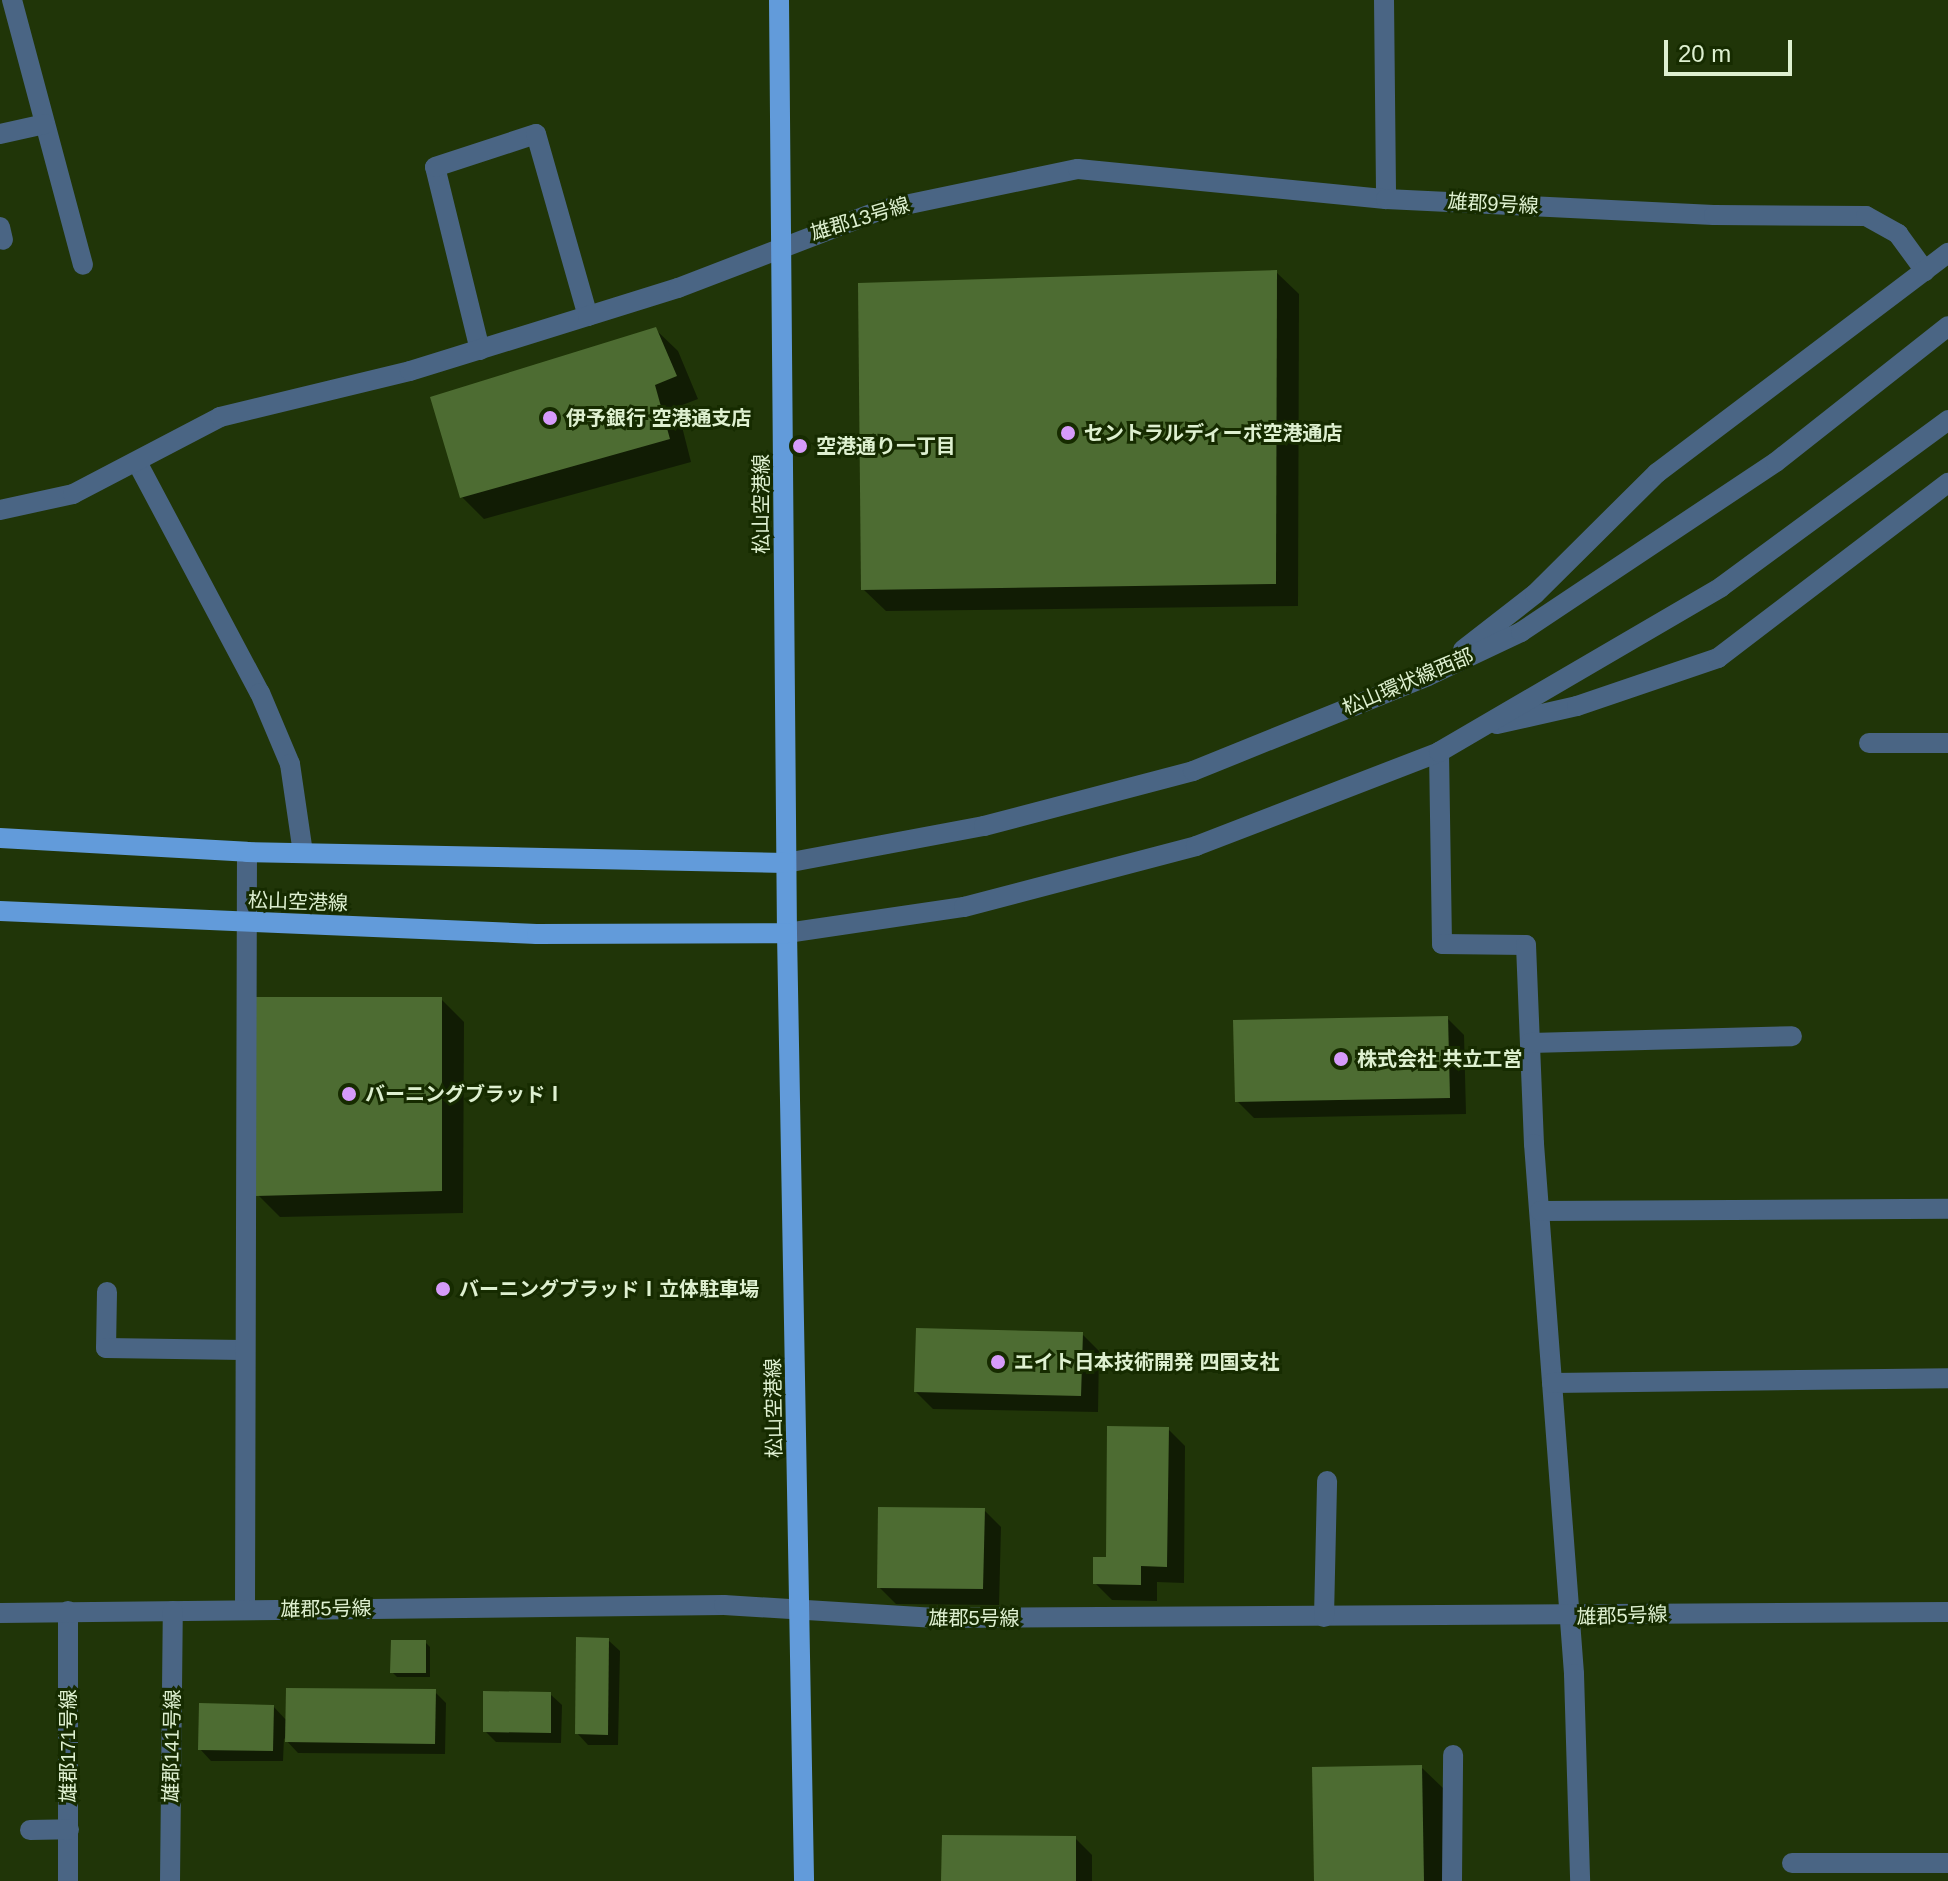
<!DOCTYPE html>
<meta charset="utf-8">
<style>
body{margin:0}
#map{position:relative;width:1948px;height:1881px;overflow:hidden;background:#203508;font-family:Arial,"Noto Sans JP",sans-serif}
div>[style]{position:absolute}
.shadow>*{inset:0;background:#0007}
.building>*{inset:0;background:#4d6c32}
.minor>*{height:20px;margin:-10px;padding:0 10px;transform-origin:10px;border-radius:10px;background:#4a6584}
.major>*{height:20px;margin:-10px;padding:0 10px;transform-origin:10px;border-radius:10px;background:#629bda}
.dots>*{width:22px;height:22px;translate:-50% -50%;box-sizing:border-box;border:4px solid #162b00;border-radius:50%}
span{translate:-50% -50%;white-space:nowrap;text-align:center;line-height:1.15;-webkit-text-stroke:6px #162b00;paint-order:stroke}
.street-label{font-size:20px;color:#def0d0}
.poi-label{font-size:20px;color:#def0d0;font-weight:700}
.left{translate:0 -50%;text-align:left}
.scale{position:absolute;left:1664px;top:40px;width:128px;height:36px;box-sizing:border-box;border:4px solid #def0d0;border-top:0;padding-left:10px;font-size:24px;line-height:28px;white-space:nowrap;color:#def0d0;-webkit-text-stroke:6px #162b00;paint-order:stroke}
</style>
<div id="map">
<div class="shadow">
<i style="clip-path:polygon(1276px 272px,1299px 294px,1298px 606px,886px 611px,863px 589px)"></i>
<i style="clip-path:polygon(655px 329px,678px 351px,698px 399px,677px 407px,691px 462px,484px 519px,462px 497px)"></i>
<i style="clip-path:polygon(441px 999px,464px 1022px,463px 1213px,280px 1217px,258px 1195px)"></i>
<i style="clip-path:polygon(1447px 1018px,1464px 1035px,1466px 1114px,1254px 1118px,1237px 1101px)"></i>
<i style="clip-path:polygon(1082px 1334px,1099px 1351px,1098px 1412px,933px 1409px,916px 1392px)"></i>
<i style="clip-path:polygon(1168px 1429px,1185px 1446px,1184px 1583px,1157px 1582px,1157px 1601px,1112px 1600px,1095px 1583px)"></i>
<i style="clip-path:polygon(984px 1510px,1001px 1527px,999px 1605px,896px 1604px,879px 1587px)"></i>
<i style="clip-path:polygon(608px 1640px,620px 1651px,618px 1745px,588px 1745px,577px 1733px)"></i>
<i style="clip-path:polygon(425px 1642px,430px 1647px,430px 1677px,397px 1677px,392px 1672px)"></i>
<i style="clip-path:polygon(435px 1692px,446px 1703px,445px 1754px,298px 1753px,284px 1738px,283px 1761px,211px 1761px,200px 1749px,273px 1706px,287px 1721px)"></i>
<i style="clip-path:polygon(550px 1694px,562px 1705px,561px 1743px,496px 1742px,485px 1731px)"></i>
<i style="clip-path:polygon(1421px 1767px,1444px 1789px,1446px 1881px,1316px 1881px)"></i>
<i style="clip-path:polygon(1075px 1838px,1092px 1855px,1092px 1881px,943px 1881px)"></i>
</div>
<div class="building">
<i style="clip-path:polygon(1277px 270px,1276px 584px,861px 590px,858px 283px)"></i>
<i style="clip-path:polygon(656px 327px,677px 376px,655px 385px,670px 439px,460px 498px,430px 397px)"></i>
<i style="clip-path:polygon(255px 997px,442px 997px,442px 1191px,256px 1196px)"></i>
<i style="clip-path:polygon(1448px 1016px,1450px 1098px,1235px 1102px,1233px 1020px)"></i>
<i style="clip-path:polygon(916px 1328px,1083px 1332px,1081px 1396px,914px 1392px)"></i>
<i style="clip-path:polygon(1107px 1426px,1169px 1427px,1167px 1567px,1141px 1566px,1141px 1585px,1093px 1584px,1093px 1557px,1106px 1557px)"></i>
<i style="clip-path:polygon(878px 1507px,985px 1508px,983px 1589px,877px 1588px)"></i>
<i style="clip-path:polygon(576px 1637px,609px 1638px,608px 1735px,575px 1734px)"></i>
<i style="clip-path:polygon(391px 1640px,426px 1640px,426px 1673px,390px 1673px)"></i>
<i style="clip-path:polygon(286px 1688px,436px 1689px,435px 1744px,285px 1742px)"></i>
<i style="clip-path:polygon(483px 1691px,551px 1692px,551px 1733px,483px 1732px)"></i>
<i style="clip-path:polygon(199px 1703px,274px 1705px,273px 1751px,198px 1750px)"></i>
<i style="clip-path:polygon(1422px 1765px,1424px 1881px,1314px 1881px,1312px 1767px)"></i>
<i style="clip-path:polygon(942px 1835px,1076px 1836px,1076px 1881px,941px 1881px)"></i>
</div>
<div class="minor">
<i style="left:12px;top:0;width:274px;rotate:75deg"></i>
<i style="left:1384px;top:0;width:199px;rotate:89.4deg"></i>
<i style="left:0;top:134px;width:46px;rotate:-12.5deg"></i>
<i style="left:0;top:227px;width:13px;rotate:77deg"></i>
<i style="left:480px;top:350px;width:188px;rotate:-103.8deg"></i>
<i style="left:435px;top:167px;width:106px;rotate:-18.1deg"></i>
<i style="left:536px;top:134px;width:189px;rotate:74.1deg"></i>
<i style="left:138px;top:464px;width:259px;rotate:62deg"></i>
<i style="left:260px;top:693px;width:77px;rotate:67.1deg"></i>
<i style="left:290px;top:764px;width:90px;rotate:81.7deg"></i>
<i style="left:0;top:510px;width:75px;rotate:-12.4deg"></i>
<i style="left:73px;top:494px;width:166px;rotate:-27.6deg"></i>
<i style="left:220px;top:417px;width:195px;rotate:-13.6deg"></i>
<i style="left:410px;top:371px;width:186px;rotate:-17.2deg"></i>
<i style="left:588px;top:316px;width:94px;rotate:-17.3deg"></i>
<i style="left:678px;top:288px;width:217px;rotate:-21deg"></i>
<i style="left:881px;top:210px;width:201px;rotate:-11.8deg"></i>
<i style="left:1078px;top:169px;width:309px;rotate:5.6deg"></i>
<i style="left:1386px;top:199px;width:328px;rotate:2.8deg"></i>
<i style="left:1714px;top:215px;width:152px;rotate:0.4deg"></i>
<i style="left:1866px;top:216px;width:37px;rotate:29deg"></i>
<i style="left:1898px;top:234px;width:46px;rotate:53.9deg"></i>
<i style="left:1463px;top:650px;width:91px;rotate:-37.9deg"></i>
<i style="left:1535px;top:594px;width:172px;rotate:-44.8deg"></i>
<i style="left:1657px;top:473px;width:365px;rotate:-37.1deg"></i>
<i style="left:1497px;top:724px;width:82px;rotate:-12.7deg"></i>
<i style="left:1577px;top:706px;width:149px;rotate:-18.8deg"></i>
<i style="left:1718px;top:658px;width:289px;rotate:-37.3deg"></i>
<i style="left:1869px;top:743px;width:79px"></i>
<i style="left:1439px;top:752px;width:192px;rotate:89.1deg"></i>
<i style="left:1442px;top:944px;width:84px;rotate:0.7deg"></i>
<i style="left:1526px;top:945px;width:199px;rotate:87.7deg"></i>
<i style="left:1534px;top:1144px;width:532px;rotate:85.68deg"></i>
<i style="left:1574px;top:1674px;width:207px;rotate:88.3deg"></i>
<i style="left:786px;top:863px;width:201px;rotate:-10.6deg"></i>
<i style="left:984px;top:826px;width:216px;rotate:-14.7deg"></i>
<i style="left:1193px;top:771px;width:253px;rotate:-22deg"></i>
<i style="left:1428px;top:676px;width:103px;rotate:-25.3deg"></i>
<i style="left:1521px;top:632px;width:306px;rotate:-33.7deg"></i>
<i style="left:1776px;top:462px;width:219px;rotate:-38.3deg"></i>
<i style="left:787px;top:933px;width:179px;rotate:-8.4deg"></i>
<i style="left:964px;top:907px;width:240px;rotate:-14.7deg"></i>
<i style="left:1196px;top:846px;width:261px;rotate:-21.1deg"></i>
<i style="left:1439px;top:752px;width:327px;rotate:-30.3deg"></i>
<i style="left:1721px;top:587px;width:282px;rotate:-36.3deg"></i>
<i style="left:1530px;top:1043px;width:262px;rotate:-1.5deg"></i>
<i style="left:1540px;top:1211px;width:408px;rotate:-0.3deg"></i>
<i style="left:107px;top:1292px;width:56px;rotate:91deg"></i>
<i style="left:106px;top:1348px;width:137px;rotate:0.8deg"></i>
<i style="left:1552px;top:1383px;width:396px;rotate:-0.7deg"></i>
<i style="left:245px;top:1610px;width:758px;rotate:-89.85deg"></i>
<i style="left:68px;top:1611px;width:270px;rotate:90deg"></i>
<i style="left:0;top:1613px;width:724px;rotate:-0.63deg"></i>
<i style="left:724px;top:1605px;width:212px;rotate:3.5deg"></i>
<i style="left:936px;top:1618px;width:1012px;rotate:-0.34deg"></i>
<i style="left:1324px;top:1617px;width:136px;rotate:-88.7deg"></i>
<i style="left:30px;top:1830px;width:39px;rotate:-1deg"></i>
<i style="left:1792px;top:1863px;width:156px"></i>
<i style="left:170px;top:1881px;width:270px;rotate:-89.4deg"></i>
<i style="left:1452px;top:1881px;width:126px;rotate:-89.5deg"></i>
</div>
<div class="major">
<i style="left:779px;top:0;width:933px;rotate:89.51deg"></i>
<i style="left:787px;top:933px;width:948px;rotate:88.97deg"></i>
<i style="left:0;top:838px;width:247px;rotate:3.2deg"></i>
<i style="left:247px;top:852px;width:539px;rotate:1.17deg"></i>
<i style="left:0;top:911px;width:537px;rotate:2.45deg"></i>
<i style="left:537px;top:934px;width:250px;rotate:-0.2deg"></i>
</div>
<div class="dots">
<i style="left:550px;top:418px;background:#d69bfa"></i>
<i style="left:1068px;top:433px;background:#d69bfa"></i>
<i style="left:800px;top:446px;background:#d69bfa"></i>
<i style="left:1341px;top:1059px;background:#d69bfa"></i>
<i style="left:349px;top:1094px;background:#d69bfa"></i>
<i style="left:443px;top:1289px;background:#d69bfa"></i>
<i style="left:998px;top:1362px;background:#d69bfa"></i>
</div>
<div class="street-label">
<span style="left:1493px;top:204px;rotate:3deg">雄郡9号線</span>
<span style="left:860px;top:219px;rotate:-17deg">雄郡13号線</span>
<span style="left:761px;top:504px;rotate:-90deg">松山空港線</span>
<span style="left:1408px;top:682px;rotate:-23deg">松山環状線西部</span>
<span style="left:298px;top:902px;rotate:2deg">松山空港線</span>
<span style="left:774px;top:1408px;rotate:-91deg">松山空港線</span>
<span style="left:326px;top:1609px;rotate:-1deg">雄郡5号線</span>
<span style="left:1622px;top:1616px;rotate:-2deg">雄郡5号線</span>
<span style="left:974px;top:1618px">雄郡5号線</span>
<span style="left:68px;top:1746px;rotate:-90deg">雄郡171号線</span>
<span style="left:172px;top:1746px;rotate:-89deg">雄郡141号線</span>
</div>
<div class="poi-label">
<span class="left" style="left:566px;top:418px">伊予銀行 空港通支店</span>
<span class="left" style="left:1084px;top:433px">セントラルディーボ空港通店</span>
<span class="left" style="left:816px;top:446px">空港通り一丁目</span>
<span class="left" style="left:1357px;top:1059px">株式会社 共立工営</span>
<span class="left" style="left:365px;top:1094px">バーニングブラッドⅠ</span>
<span class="left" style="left:459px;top:1289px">バーニングブラッドⅠ立体駐車場</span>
<span class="left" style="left:1014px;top:1362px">エイト日本技術開発 四国支社</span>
</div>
<div class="scale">20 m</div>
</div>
